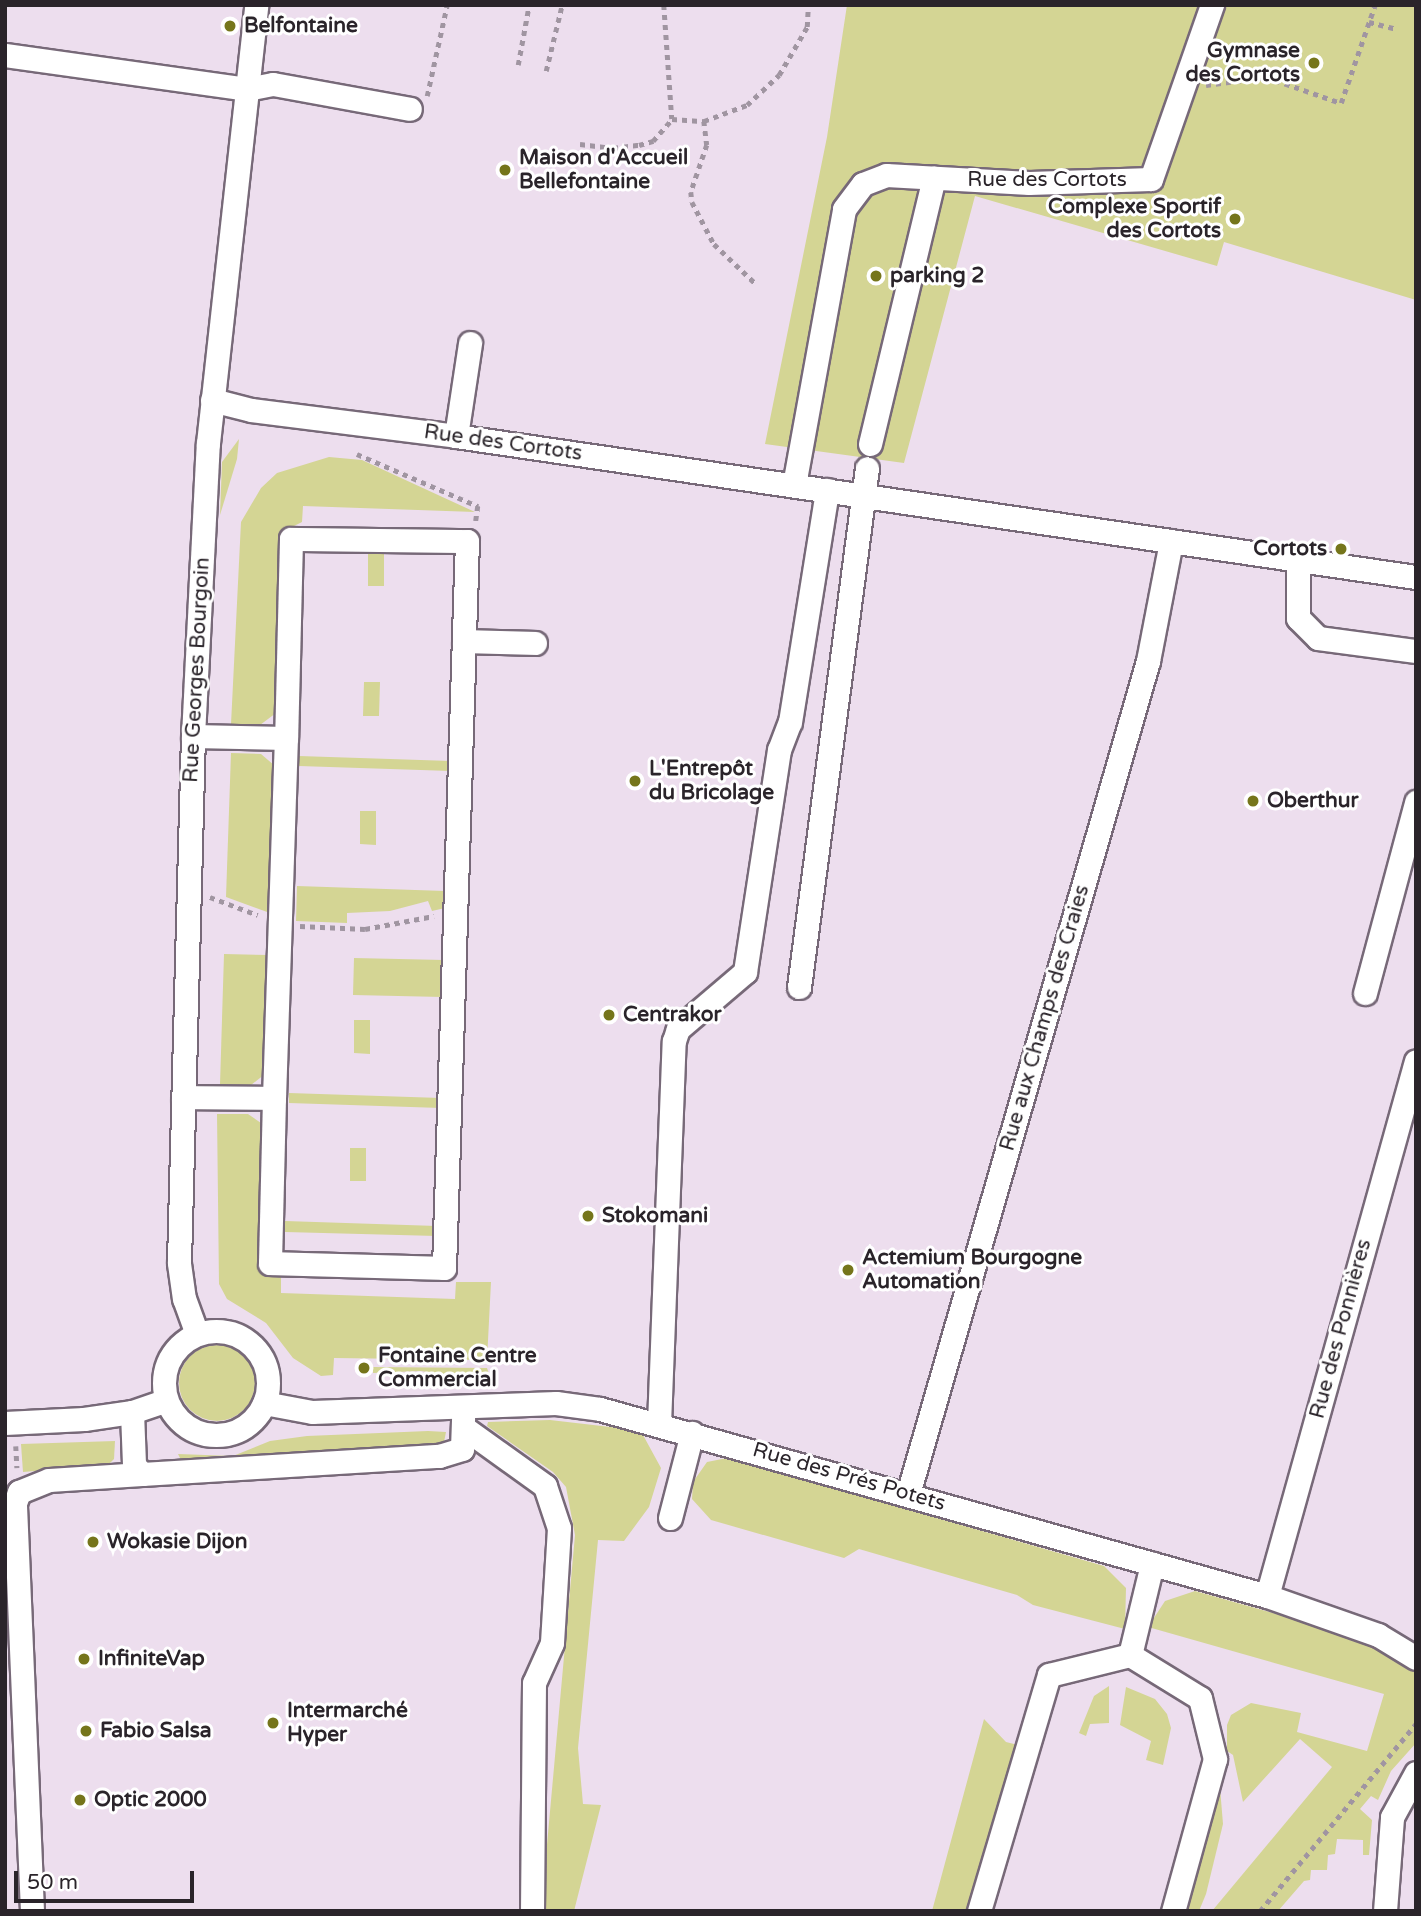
<!DOCTYPE html>
<meta charset="utf-8">
<style>
body{margin:0}
#map{position:relative;width:1421px;height:1916px;overflow:hidden;background:#eddeee;font-family:"Varela Round",sans-serif}
div>[style]{position:absolute}
.green>*{inset:0;background:#d4d594}
.round{border-radius:50%}
.path>*{height:4.5px;margin-top:-2.25px;transform-origin:0;background:repeating-linear-gradient(90deg,#a095a1 0 5px,transparent 0 10px)}
.roads{filter:drop-shadow(2px 0 #776978) drop-shadow(-2px 0 #776978) drop-shadow(0 2px #776978) drop-shadow(0 -2px #776978)}
.minor>*{height:23px;margin:-11.5px;padding:0 11.5px;transform-origin:11.5px;border-radius:11.5px;background:#fff}
.minor>.ring{margin:-11.5px;padding:0;box-sizing:content-box;background:none;border:23px solid #fff;border-radius:50%}
.dots>*{width:19px;height:19px;translate:-50% -50%;box-sizing:border-box;border:4px solid #fff;border-radius:50%}
span{translate:-50% -50%;white-space:nowrap;text-align:center;line-height:1.15;-webkit-text-stroke:6px #fff;paint-order:stroke}
.poi-label{font-size:21px;color:#2a242a;font-weight:700}
.left{translate:0 -50%;text-align:left}
.right{translate:-100% -50%;text-align:right}
.street-label{font-size:21px;color:#2a242a}
.frame{position:absolute;inset:0;border:7px solid #2a242a;pointer-events:none}
.scale{position:absolute;left:14px;top:1871px;width:180px;height:32px;box-sizing:border-box;border:4px solid #2a242a;border-top:0;padding-left:9px;font-size:21px;line-height:24px;white-space:nowrap;color:#2a242a;-webkit-text-stroke:5px #fff;paint-order:stroke}
</style>
<div id="map">
<div class="green">
<i style="clip-path:polygon(847px 5px,1416px 5px,1416px 300px,1224px 242px,1217px 266px,975px 196px,904px 463px,765px 444px,827px 137px)"></i>
<i style="clip-path:polygon(239px 439px,237px 459px,220px 515px,222px 462px)"></i>
<i style="clip-path:polygon(329px 457px,362px 460px,475px 512px,303px 506px,302px 522px,288px 529px,276px 713px,260px 725px,231px 724px,241px 522px,261px 488px,277px 473px)"></i>
<i style="clip-path:polygon(368px 552px,384px 553px,384px 586px,368px 586px)"></i>
<i style="clip-path:polygon(364px 682px,380px 682px,379px 716px,363px 716px)"></i>
<i style="clip-path:polygon(231px 753px,261px 754px,275px 766px,270px 913px,226px 897px)"></i>
<i style="clip-path:polygon(299px 756px,451px 761px,451px 771px,299px 766px)"></i>
<i style="clip-path:polygon(360px 811px,376px 811px,376px 845px,360px 844px)"></i>
<i style="clip-path:polygon(297px 886px,445px 891px,445px 908px,432px 911px,428px 901px,390px 911px,347px 913px,347px 923px,296px 921px)"></i>
<i style="clip-path:polygon(224px 954px,269px 955px,265px 1074px,251px 1085px,220px 1085px)"></i>
<i style="clip-path:polygon(354px 958px,444px 960px,443px 997px,353px 995px)"></i>
<i style="clip-path:polygon(354px 1020px,370px 1020px,370px 1054px,354px 1053px)"></i>
<i style="clip-path:polygon(289px 1093px,441px 1098px,441px 1108px,289px 1103px)"></i>
<i style="clip-path:polygon(217px 1114px,248px 1114px,261px 1123px,263px 1267px,281px 1277px,281px 1293px,455px 1299px,456px 1282px,491px 1282px,487px 1360px,334px 1358px,333px 1375px,321px 1376px,293px 1358px,266px 1323px,227px 1299px,219px 1284px)"></i>
<i style="clip-path:polygon(350px 1148px,366px 1148px,366px 1181px,350px 1181px)"></i>
<i style="clip-path:polygon(285px 1221px,437px 1226px,437px 1236px,285px 1232px)"></i>
<i class="round" style="left:179px;top:1345px;width:76px;height:76px"></i>
<i style="clip-path:polygon(373px 1367px,487px 1368px,489px 1374px,488px 1382px,421px 1371px,373px 1373px)"></i>
<i style="clip-path:polygon(550px 1420px,619px 1428px,643px 1435px,661px 1468px,649px 1507px,624px 1541px,598px 1540px,578px 1748px,583px 1804px,601px 1805px,574px 1911px,541px 1911px,575px 1535px,566px 1487px,553px 1472px,487px 1426px,488px 1422px)"></i>
<i style="clip-path:polygon(428px 1431px,446px 1432px,443px 1447px,183px 1464px,178px 1454px,233px 1456px,270px 1441px,307px 1436px)"></i>
<i style="clip-path:polygon(115px 1441px,114px 1459px,108px 1465px,23px 1472px,21px 1444px)"></i>
<i style="clip-path:polygon(727px 1458px,1104px 1566px,1126px 1588px,1125px 1629px,1033px 1605px,1017px 1595px,859px 1549px,844px 1558px,711px 1520px,692px 1499px,693px 1482px,707px 1462px)"></i>
<i style="clip-path:polygon(1195px 1591px,1357px 1637px,1408px 1665px,1416px 1674px,1416px 1743px,1391px 1771px,1378px 1800px,1371px 1796px,1360px 1809px,1372px 1820px,1369px 1855px,1363px 1855px,1363px 1840px,1337px 1839px,1335px 1854px,1328px 1855px,1327px 1870px,1311px 1870px,1310px 1880px,1304px 1881px,1278px 1911px,1212px 1911px,1332px 1767px,1300px 1739px,1243px 1802px,1233px 1755px,1227px 1751px,1227px 1725px,1231px 1715px,1251px 1703px,1301px 1713px,1297px 1732px,1367px 1751px,1384px 1694px,1148px 1627px,1165px 1601px)"></i>
<i style="clip-path:polygon(1109px 1686px,1109px 1723px,1090px 1724px,1086px 1736px,1079px 1733px,1094px 1696px)"></i>
<i style="clip-path:polygon(1126px 1687px,1155px 1699px,1167px 1714px,1171px 1728px,1163px 1765px,1146px 1760px,1151px 1741px,1120px 1725px)"></i>
<i style="clip-path:polygon(984px 1719px,1006px 1742px,1018px 1745px,969px 1911px,932px 1911px)"></i>
<i style="clip-path:polygon(1219px 1776px,1223px 1824px,1206px 1894px,1199px 1911px,1182px 1911px)"></i>
</div>
<div class="path">
<i style="left:664px;top:5px;width:114px;rotate:86deg"></i>
<i style="left:672px;top:119px;width:32px;rotate:4deg"></i>
<i style="left:704px;top:121px;width:46px;rotate:-20.4deg"></i>
<i style="left:747px;top:105px;width:44px;rotate:-43.2deg"></i>
<i style="left:779px;top:75px;width:56px;rotate:-59.7deg"></i>
<i style="left:807px;top:27px;width:22px;rotate:-87deg"></i>
<i style="left:1369px;top:22px;width:29px;rotate:14deg"></i>
<i style="left:518px;top:65px;width:61px;rotate:-79.6deg"></i>
<i style="left:546px;top:71px;width:68px;rotate:-76.4deg"></i>
<i style="left:1206px;top:85px;width:61px;rotate:-7.6deg"></i>
<i style="left:1266px;top:77px;width:79px;rotate:19.1deg"></i>
<i style="left:1341px;top:103px;width:104px;rotate:-70.9deg"></i>
<i style="left:427px;top:96px;width:93px;rotate:-77.6deg"></i>
<i style="left:704px;top:121px;width:24px;rotate:83deg"></i>
<i style="left:707px;top:145px;width:50px;rotate:108.8deg"></i>
<i style="left:691px;top:192px;width:10px;rotate:84deg"></i>
<i style="left:692px;top:202px;width:47px;rotate:62.4deg"></i>
<i style="left:714px;top:244px;width:58px;rotate:43.6deg"></i>
<i style="left:580px;top:144px;width:33px;rotate:7deg"></i>
<i style="left:613px;top:148px;width:26px;rotate:-7deg"></i>
<i style="left:639px;top:145px;width:15px;rotate:-16deg"></i>
<i style="left:653px;top:141px;width:29px;rotate:-49deg"></i>
<i style="left:357px;top:454px;width:132px;rotate:23.3deg"></i>
<i style="left:478px;top:506px;width:15px;rotate:98deg"></i>
<i style="left:210px;top:897px;width:51px;rotate:20.6deg"></i>
<i style="left:300px;top:926px;width:65px;rotate:2.6deg"></i>
<i style="left:365px;top:929px;width:70px;rotate:-10.7deg"></i>
<i style="left:16px;top:1446px;width:22px;rotate:87deg"></i>
<i style="left:1260px;top:1911px;width:244px;rotate:-50.2deg"></i>
</div>
<div class="roads">
<div class="minor">
<i style="left:5px;top:55px;width:244px;rotate:8deg"></i>
<i style="left:247px;top:89px;width:26px;rotate:-11deg"></i>
<i style="left:273px;top:84px;width:139px;rotate:10.3deg"></i>
<i style="left:212px;top:400px;width:40px;rotate:14.4deg"></i>
<i style="left:251px;top:410px;width:207px;rotate:7.2deg"></i>
<i style="left:456px;top:436px;width:970px;rotate:8.36deg"></i>
<i style="left:456px;top:436px;width:94px;rotate:-81.4deg"></i>
<i style="left:870px;top:444px;width:274px;rotate:-76.5deg"></i>
<i style="left:794px;top:485px;width:280px;rotate:-79.7deg"></i>
<i style="left:844px;top:209px;width:31px;rotate:-53deg"></i>
<i style="left:863px;top:184px;width:25px;rotate:-21deg"></i>
<i style="left:886px;top:175px;width:143px;rotate:3.2deg"></i>
<i style="left:1029px;top:183px;width:122px;rotate:-1.9deg"></i>
<i style="left:1151px;top:179px;width:184px;rotate:-70.7deg"></i>
<i style="left:1298px;top:559px;width:59px;rotate:90deg"></i>
<i style="left:1298px;top:618px;width:28px;rotate:45deg"></i>
<i style="left:1318px;top:638px;width:99px;rotate:7.6deg"></i>
<i style="left:464px;top:641px;width:71px;rotate:1.6deg"></i>
<i style="left:799px;top:987px;width:523px;rotate:-82.54deg"></i>
<i style="left:1365px;top:993px;width:198px;rotate:-75deg"></i>
<i style="left:183px;top:1097px;width:91px;rotate:0.6deg"></i>
<i style="left:274px;top:1098px;width:165px;rotate:91.4deg"></i>
<i style="left:270px;top:1263px;width:174px;rotate:1.6deg"></i>
<i style="left:444px;top:1268px;width:727px;rotate:-88.19deg"></i>
<i style="left:467px;top:541px;width:176px;rotate:-179.3deg"></i>
<i style="left:291px;top:539px;width:199px;rotate:91.4deg"></i>
<i style="left:286px;top:738px;width:93px;rotate:-178.8deg"></i>
<i style="left:274px;top:1098px;width:360px;rotate:-88.1deg"></i>
<i class="ring" style="left:164px;top:1331px;width:81px;height:81px"></i>
<i style="left:197px;top:1334px;width:37px;rotate:-110deg"></i>
<i style="left:184px;top:1299px;width:37px;rotate:-98deg"></i>
<i style="left:179px;top:1262px;width:526px;rotate:-88.48deg"></i>
<i style="left:193px;top:736px;width:293px;rotate:-87.1deg"></i>
<i style="left:208px;top:443px;width:441px;rotate:-83.7deg"></i>
<i style="left:264px;top:1403px;width:49px;rotate:10.6deg"></i>
<i style="left:312px;top:1412px;width:244px;rotate:-2.1deg"></i>
<i style="left:556px;top:1403px;width:44px;rotate:7.8deg"></i>
<i style="left:600px;top:1409px;width:693px;rotate:15.66deg"></i>
<i style="left:1267px;top:1596px;width:118px;rotate:19.4deg"></i>
<i style="left:1378px;top:1635px;width:44px;rotate:31.2deg"></i>
<i style="left:132px;top:1412px;width:53px;rotate:87.8deg"></i>
<i style="left:134px;top:1465px;width:12px;rotate:48deg"></i>
<i style="left:142px;top:1474px;width:298px;rotate:-3.5deg"></i>
<i style="left:439px;top:1456px;width:24px;rotate:-17deg"></i>
<i style="left:462px;top:1449px;width:31px;rotate:-88deg"></i>
<i style="left:5px;top:1423px;width:79px;rotate:-2.9deg"></i>
<i style="left:84px;top:1419px;width:49px;rotate:-8.3deg"></i>
<i style="left:132px;top:1412px;width:36px;rotate:-19deg"></i>
<i style="left:659px;top:1424px;width:383px;rotate:-87.8deg"></i>
<i style="left:674px;top:1041px;width:13px;rotate:-72deg"></i>
<i style="left:678px;top:1029px;width:88px;rotate:-40.4deg"></i>
<i style="left:745px;top:972px;width:225px;rotate:-81.3deg"></i>
<i style="left:779px;top:750px;width:30px;rotate:-69deg"></i>
<i style="left:790px;top:722px;width:235px;rotate:-80.9deg"></i>
<i style="left:463px;top:1427px;width:101px;rotate:35.7deg"></i>
<i style="left:545px;top:1486px;width:44px;rotate:71.6deg"></i>
<i style="left:559px;top:1528px;width:115px;rotate:93.5deg"></i>
<i style="left:552px;top:1643px;width:44px;rotate:114.2deg"></i>
<i style="left:534px;top:1683px;width:228px;rotate:90.5deg"></i>
<i style="left:908px;top:1494px;width:867px;rotate:-73.93deg"></i>
<i style="left:1148px;top:661px;width:122px;rotate:-79.1deg"></i>
<i style="left:670px;top:1518px;width:88px;rotate:-75.5deg"></i>
<i style="left:1267px;top:1596px;width:555px;rotate:-74.44deg"></i>
<i style="left:1130px;top:1655px;width:94px;rotate:-76.4deg"></i>
<i style="left:32px;top:1911px;width:408px;rotate:-92.4deg"></i>
<i style="left:15px;top:1503px;width:12px;rotate:-70deg"></i>
<i style="left:19px;top:1492px;width:32px;rotate:-22deg"></i>
<i style="left:49px;top:1480px;width:93px;rotate:-3.7deg"></i>
<i style="left:979px;top:1911px;width:246px;rotate:-73.5deg"></i>
<i style="left:1049px;top:1675px;width:83px;rotate:-13.9deg"></i>
<i style="left:1130px;top:1655px;width:82px;rotate:31.6deg"></i>
<i style="left:1200px;top:1698px;width:63px;rotate:76.2deg"></i>
<i style="left:1215px;top:1759px;width:158px;rotate:105.4deg"></i>
<i style="left:1385px;top:1911px;width:94px;rotate:-85.7deg"></i>
<i style="left:1392px;top:1817px;width:50px;rotate:-61.4deg"></i>
</div>
</div>
<div class="dots">
<i style="left:230px;top:26px;background:#75751b"></i>
<i style="left:1314px;top:63px;background:#75751b"></i>
<i style="left:505px;top:170px;background:#75751b"></i>
<i style="left:1235px;top:219px;background:#75751b"></i>
<i style="left:876px;top:276px;background:#75751b"></i>
<i style="left:1341px;top:549px;background:#75751b"></i>
<i style="left:635px;top:781px;background:#75751b"></i>
<i style="left:1253px;top:801px;background:#75751b"></i>
<i style="left:609px;top:1015px;background:#75751b"></i>
<i style="left:588px;top:1216px;background:#75751b"></i>
<i style="left:848px;top:1270px;background:#75751b"></i>
<i style="left:364px;top:1368px;background:#75751b"></i>
<i style="left:93px;top:1542px;background:#75751b"></i>
<i style="left:84px;top:1659px;background:#75751b"></i>
<i style="left:273px;top:1723px;background:#75751b"></i>
<i style="left:86px;top:1731px;background:#75751b"></i>
<i style="left:80px;top:1800px;background:#75751b"></i>
</div>
<div class="poi-label">
<span class="left" style="left:244px;top:26px">Belfontaine</span>
<span class="right" style="left:1300px;top:63px">Gymnase<br>des Cortots</span>
<span class="left" style="left:519px;top:170px">Maison d'Accueil<br>Bellefontaine</span>
<span class="right" style="left:1221px;top:219px">Complexe Sportif<br>des Cortots</span>
<span class="left" style="left:890px;top:276px">parking 2</span>
<span class="right" style="left:1327px;top:549px">Cortots</span>
<span class="left" style="left:649px;top:781px">L'Entrepôt<br>du Bricolage</span>
<span class="left" style="left:1267px;top:801px">Oberthur</span>
<span class="left" style="left:623px;top:1015px">Centrakor</span>
<span class="left" style="left:602px;top:1216px">Stokomani</span>
<span class="left" style="left:862px;top:1270px">Actemium Bourgogne<br>Automation</span>
<span class="left" style="left:378px;top:1368px">Fontaine Centre<br>Commercial</span>
<span class="left" style="left:107px;top:1542px">Wokasie Dijon</span>
<span class="left" style="left:98px;top:1659px">InfiniteVap</span>
<span class="left" style="left:287px;top:1723px">Intermarché<br>Hyper</span>
<span class="left" style="left:100px;top:1731px">Fabio Salsa</span>
<span class="left" style="left:94px;top:1800px">Optic 2000</span>
</div>
<div class="street-label">
<span style="left:1047px;top:180px">Rue des Cortots</span>
<span style="left:503px;top:443px;rotate:8deg">Rue des Cortots</span>
<span style="left:197px;top:670px;rotate:-87deg">Rue Georges Bourgoin</span>
<span style="left:1045px;top:1018px;rotate:-74deg">Rue aux Champs des Craies</span>
<span style="left:1341px;top:1329px;rotate:-75deg">Rue des Ponnières</span>
<span style="left:849px;top:1477px;rotate:16deg">Rue des Prés Potets</span>
</div>
<div class="frame"></div>
<div class="scale">50 m</div>
</div>
